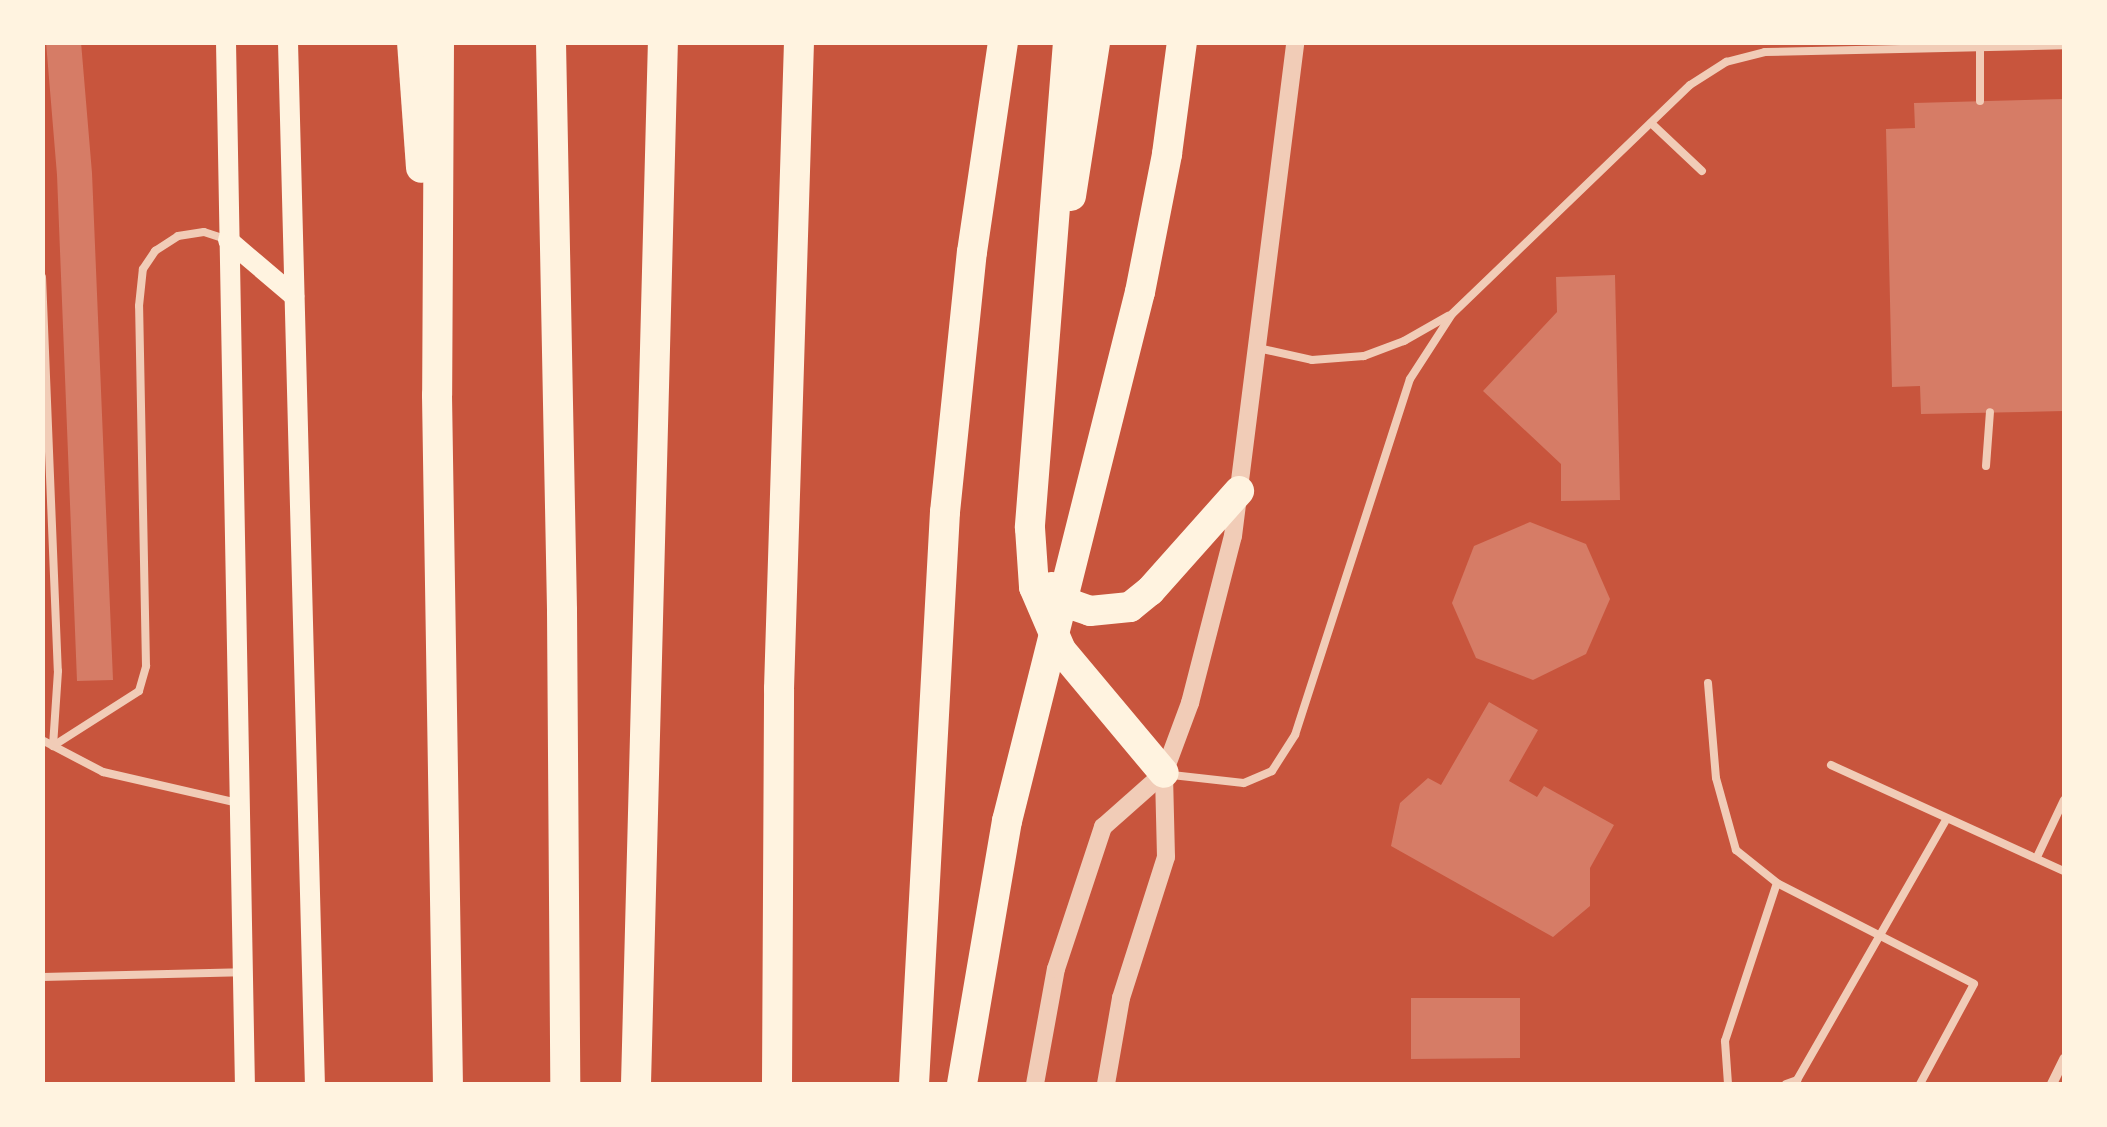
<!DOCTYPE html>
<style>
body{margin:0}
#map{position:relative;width:2107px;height:1127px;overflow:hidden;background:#c8553d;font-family:"IBM Plex Serif",serif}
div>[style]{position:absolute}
.building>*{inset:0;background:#d67c66}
.service>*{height:8px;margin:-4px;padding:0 4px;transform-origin:4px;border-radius:4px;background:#f1ccb7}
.minor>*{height:10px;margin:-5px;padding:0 5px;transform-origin:5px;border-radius:5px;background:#f1ccb7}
.tertiary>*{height:18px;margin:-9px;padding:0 9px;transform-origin:9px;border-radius:9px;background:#f1ccb7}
.secondary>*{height:20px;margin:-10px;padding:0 10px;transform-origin:10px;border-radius:10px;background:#fff3e0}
.motorway>*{height:30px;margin:-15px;padding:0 15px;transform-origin:15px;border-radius:15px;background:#fff3e0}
span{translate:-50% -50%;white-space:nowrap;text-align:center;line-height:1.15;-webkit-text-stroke:8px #fff3e0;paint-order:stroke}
.frame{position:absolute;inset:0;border:45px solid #fff3e0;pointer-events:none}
</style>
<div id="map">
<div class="building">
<i style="clip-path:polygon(46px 42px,81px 42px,92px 173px,113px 680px,77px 681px,57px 175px)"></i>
<i style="clip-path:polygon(2064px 99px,2064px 411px,1921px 414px,1920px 386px,1892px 387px,1886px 129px,1915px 128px,1914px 103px)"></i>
<i style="clip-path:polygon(1615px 275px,1620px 500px,1561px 501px,1561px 464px,1483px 391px,1557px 312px,1556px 277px)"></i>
<i style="clip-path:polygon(1530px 522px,1586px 544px,1610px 599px,1586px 654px,1533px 680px,1476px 658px,1452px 603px,1474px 546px)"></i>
<i style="clip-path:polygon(1489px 702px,1538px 730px,1509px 781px,1537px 797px,1544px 786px,1614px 825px,1590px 868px,1590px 906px,1553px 937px,1391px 846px,1400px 803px,1428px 778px,1441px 785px)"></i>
<i style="clip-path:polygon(1411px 998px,1520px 998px,1520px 1058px,1411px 1059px)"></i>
</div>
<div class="service">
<i style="left:1980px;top:101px;width:59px;rotate:-90deg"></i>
<i style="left:1651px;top:123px;width:70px;rotate:43.3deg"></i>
<i style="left:42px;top:277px;width:394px;rotate:87.7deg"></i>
<i style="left:58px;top:671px;width:75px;rotate:93.8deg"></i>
<i style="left:1258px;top:348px;width:55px;rotate:12.5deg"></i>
<i style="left:1312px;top:360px;width:52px;rotate:-4.4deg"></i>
<i style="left:1364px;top:356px;width:43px;rotate:-20.6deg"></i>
<i style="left:1404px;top:341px;width:51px;rotate:-29.6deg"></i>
<i style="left:1986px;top:466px;width:54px;rotate:-85.8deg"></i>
<i style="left:1708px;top:683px;width:95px;rotate:85.2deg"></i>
<i style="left:1716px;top:778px;width:75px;rotate:74.5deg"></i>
<i style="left:1736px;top:850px;width:53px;rotate:38.8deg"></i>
<i style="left:1777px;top:883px;width:221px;rotate:27.1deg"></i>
<i style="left:1974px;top:984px;width:114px;rotate:118.4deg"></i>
<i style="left:42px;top:740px;width:69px;rotate:27.7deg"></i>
<i style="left:103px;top:772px;width:139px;rotate:12.9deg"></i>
<i style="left:53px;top:746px;width:102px;rotate:-32.6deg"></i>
<i style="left:139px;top:691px;width:26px;rotate:-74deg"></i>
<i style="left:146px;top:666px;width:360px;rotate:-91.1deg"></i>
<i style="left:139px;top:306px;width:37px;rotate:-84deg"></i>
<i style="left:143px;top:269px;width:22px;rotate:-56deg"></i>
<i style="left:155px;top:251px;width:27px;rotate:-33deg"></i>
<i style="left:178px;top:236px;width:26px;rotate:-9deg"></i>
<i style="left:204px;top:232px;width:25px;rotate:18deg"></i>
<i style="left:1831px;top:765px;width:256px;rotate:24.5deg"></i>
<i style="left:1172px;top:775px;width:72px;rotate:6.3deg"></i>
<i style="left:1244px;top:783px;width:30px;rotate:-23deg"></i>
<i style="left:1272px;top:771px;width:43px;rotate:-57.4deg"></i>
<i style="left:1295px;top:735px;width:374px;rotate:-72.1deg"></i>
<i style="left:1410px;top:379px;width:77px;rotate:-57.1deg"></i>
<i style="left:1452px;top:314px;width:330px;rotate:-43.9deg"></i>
<i style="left:1690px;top:85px;width:43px;rotate:-32.6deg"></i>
<i style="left:1726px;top:62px;width:40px;rotate:-14.4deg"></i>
<i style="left:1765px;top:52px;width:299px;rotate:-1.3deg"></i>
<i style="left:2037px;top:857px;width:63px;rotate:-64.7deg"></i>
<i style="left:42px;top:977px;width:199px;rotate:-1.4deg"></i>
<i style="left:1728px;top:1084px;width:43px;rotate:-94deg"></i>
<i style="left:1725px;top:1041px;width:166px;rotate:-71.8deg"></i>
<i style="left:1786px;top:1084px;width:12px;rotate:-20deg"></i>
<i style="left:1797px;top:1080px;width:300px;rotate:-60.2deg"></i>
</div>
<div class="minor">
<i style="left:2052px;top:1084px;width:28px;rotate:-64deg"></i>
</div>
<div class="tertiary">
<i style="left:1035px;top:1084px;width:117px;rotate:-79.7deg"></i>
<i style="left:1056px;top:969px;width:150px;rotate:-71.7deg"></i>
<i style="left:1103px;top:827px;width:81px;rotate:-41.5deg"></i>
<i style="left:1106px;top:1084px;width:87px;rotate:-80.1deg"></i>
<i style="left:1121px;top:998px;width:148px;rotate:-72.3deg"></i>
<i style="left:1166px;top:857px;width:84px;rotate:-91.4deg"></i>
<i style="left:1164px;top:773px;width:75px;rotate:-69.6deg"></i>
<i style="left:1190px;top:703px;width:172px;rotate:-75.6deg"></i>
<i style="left:1233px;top:536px;width:498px;rotate:-82.8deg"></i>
</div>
<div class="secondary">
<i style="left:226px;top:42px;width:1042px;rotate:88.96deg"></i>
<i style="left:288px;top:42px;width:1042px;rotate:88.52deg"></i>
<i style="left:228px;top:240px;width:87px;rotate:40.3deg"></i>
</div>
<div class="motorway">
<i style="left:412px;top:42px;width:126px;rotate:85.9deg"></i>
<i style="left:439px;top:42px;width:353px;rotate:90.3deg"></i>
<i style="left:437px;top:395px;width:689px;rotate:89.09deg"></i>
<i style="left:551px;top:42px;width:569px;rotate:88.89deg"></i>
<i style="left:562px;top:611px;width:473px;rotate:89.6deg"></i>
<i style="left:1068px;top:42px;width:487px;rotate:94.5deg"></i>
<i style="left:1030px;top:528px;width:59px;rotate:86.1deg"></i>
<i style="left:1034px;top:587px;width:69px;rotate:66.8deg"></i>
<i style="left:1061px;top:650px;width:160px;rotate:50.1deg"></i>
<i style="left:1071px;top:196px;width:156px;rotate:-81.1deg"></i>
<i style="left:1052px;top:587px;width:28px;rotate:41deg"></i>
<i style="left:1073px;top:605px;width:18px;rotate:19deg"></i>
<i style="left:1090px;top:611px;width:40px;rotate:-5.7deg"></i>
<i style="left:1130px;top:607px;width:26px;rotate:-39deg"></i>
<i style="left:1150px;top:591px;width:134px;rotate:-48.3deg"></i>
<i style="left:636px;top:1084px;width:1042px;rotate:-88.52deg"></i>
<i style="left:777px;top:1084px;width:395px;rotate:-89.7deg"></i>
<i style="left:779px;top:689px;width:647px;rotate:-88.23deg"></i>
<i style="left:914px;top:1084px;width:573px;rotate:-86.9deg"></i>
<i style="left:945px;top:512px;width:261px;rotate:-84.1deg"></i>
<i style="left:972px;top:252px;width:212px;rotate:-81.6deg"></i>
<i style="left:962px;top:1084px;width:267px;rotate:-80.3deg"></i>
<i style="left:1007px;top:821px;width:545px;rotate:-75.89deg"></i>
<i style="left:1140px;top:292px;width:141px;rotate:-78.9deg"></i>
<i style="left:1167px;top:154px;width:113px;rotate:-82.4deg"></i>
</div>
<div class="frame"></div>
</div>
